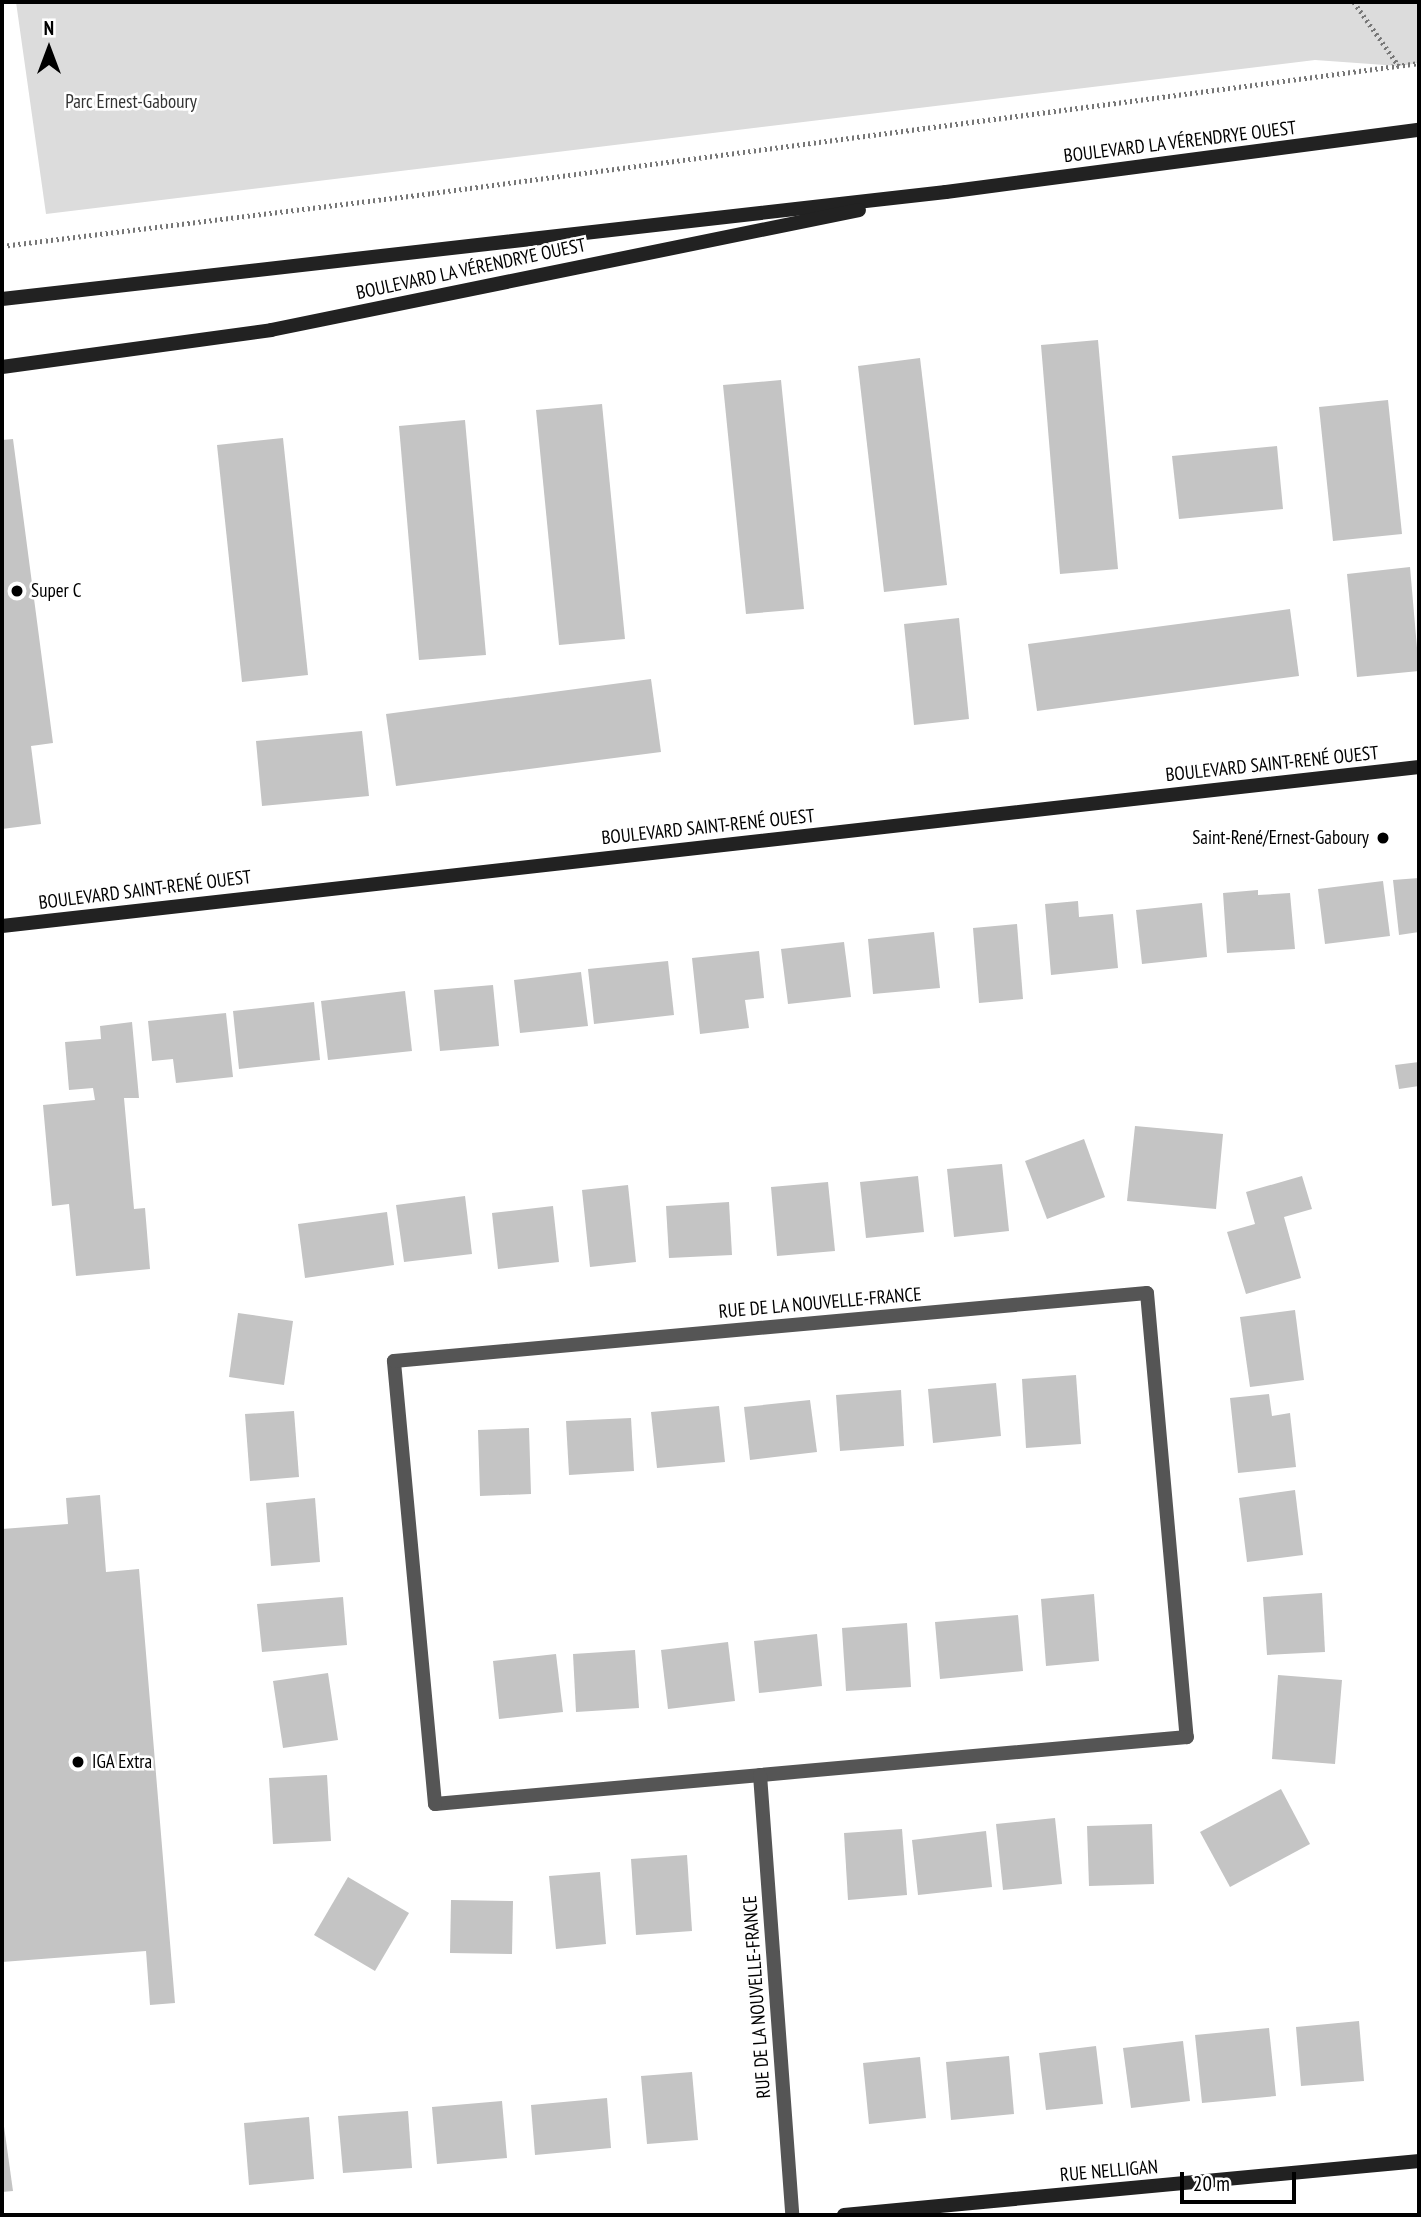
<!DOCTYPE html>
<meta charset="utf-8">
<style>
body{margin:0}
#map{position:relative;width:1421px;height:2217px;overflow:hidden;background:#fff;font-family:"PT Sans Narrow",sans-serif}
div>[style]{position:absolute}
.green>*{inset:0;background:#dcdcdc}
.building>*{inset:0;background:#c4c4c4}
.path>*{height:4.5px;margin-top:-2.25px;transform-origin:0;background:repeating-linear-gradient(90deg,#777 0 2px,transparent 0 5.5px)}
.street>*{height:14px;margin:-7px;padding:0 7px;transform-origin:7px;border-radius:7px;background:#555}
.secondary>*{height:14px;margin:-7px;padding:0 7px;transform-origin:7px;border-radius:7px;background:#222}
.dots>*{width:19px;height:19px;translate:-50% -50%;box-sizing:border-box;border:4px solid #fff;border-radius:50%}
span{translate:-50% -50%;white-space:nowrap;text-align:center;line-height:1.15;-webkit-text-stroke:5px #fff;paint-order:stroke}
.park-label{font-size:19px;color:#333}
.street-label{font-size:19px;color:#000}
.poi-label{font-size:19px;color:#000}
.left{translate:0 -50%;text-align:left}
.right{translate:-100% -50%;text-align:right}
.frame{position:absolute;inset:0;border:4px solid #000;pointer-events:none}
.north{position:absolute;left:14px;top:14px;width:70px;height:70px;-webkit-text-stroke:5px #fff;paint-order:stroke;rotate:0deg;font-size:19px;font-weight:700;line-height:28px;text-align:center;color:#000}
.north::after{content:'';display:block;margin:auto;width:24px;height:32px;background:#000;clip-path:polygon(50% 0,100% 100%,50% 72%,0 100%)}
.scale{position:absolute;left:1180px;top:2172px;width:116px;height:32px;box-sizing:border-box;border:4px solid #000;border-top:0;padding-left:9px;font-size:21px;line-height:24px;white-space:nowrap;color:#000;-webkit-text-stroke:5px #fff;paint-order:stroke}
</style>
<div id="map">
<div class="green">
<i style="clip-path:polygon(16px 2px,1419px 2px,1419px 63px,1399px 66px,1315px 60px,46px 214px)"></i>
</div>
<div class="building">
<i style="clip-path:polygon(1098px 340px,1118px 569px,1060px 574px,1041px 345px)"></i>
<i style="clip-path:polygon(920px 358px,947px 585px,884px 592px,858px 366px)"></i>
<i style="clip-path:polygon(781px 380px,804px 609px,746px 614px,723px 385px)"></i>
<i style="clip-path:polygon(1388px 400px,1402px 534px,1333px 541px,1319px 407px)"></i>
<i style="clip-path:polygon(602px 404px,625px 639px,559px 645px,536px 410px)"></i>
<i style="clip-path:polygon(465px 420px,486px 655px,419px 660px,399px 426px)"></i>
<i style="clip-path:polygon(283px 438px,308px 675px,242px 682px,217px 445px)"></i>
<i style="clip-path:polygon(13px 439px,53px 743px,31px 746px,41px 824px,2px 829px,2px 440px)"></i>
<i style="clip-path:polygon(1277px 446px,1283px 509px,1179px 519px,1172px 456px)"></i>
<i style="clip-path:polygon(1410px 567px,1419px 671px,1357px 677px,1347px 574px)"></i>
<i style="clip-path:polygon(1290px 609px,1299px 676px,1037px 711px,1028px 644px)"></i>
<i style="clip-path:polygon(959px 618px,969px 719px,914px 725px,904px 624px)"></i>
<i style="clip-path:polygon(651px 679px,661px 752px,396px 786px,386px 714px)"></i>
<i style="clip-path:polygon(362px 731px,369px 796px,262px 806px,256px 741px)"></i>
<i style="clip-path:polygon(1419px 878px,1419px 932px,1399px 935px,1393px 880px)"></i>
<i style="clip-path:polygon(1383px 881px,1390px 936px,1325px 944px,1318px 889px)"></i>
<i style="clip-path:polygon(1258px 890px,1258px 895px,1290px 893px,1295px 949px,1227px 953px,1223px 893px)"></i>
<i style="clip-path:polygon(1078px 901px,1079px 917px,1113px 914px,1118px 968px,1051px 975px,1045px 904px)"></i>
<i style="clip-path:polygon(1202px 903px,1207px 957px,1142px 964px,1136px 910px)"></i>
<i style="clip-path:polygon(1017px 924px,1023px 999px,979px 1003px,973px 928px)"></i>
<i style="clip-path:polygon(934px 932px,940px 988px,873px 994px,868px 939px)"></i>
<i style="clip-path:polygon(844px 942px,851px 997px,788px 1004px,781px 949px)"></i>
<i style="clip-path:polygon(759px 951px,764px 998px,745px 1000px,749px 1028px,700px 1034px,692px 958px)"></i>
<i style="clip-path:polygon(668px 961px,674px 1015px,594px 1024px,588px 969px)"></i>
<i style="clip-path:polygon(581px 972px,588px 1026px,520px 1033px,514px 980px)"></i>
<i style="clip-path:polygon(493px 985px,499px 1046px,440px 1051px,434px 990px)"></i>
<i style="clip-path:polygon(405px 991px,412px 1051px,328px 1060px,321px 1001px)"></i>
<i style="clip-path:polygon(314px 1002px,320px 1060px,239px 1069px,233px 1011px)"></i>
<i style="clip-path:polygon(226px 1013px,233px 1077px,176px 1083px,173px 1059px,152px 1061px,148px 1021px)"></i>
<i style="clip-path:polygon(132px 1022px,139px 1098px,124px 1098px,134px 1209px,145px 1208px,150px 1269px,76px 1276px,69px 1204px,52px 1206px,43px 1105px,95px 1100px,93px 1088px,69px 1090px,65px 1042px,101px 1039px,100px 1026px)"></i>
<i style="clip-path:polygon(1419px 1062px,1419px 1086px,1399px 1089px,1395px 1065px)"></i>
<i style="clip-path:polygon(1135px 1126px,1223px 1134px,1216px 1209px,1127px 1201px)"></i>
<i style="clip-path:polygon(1084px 1139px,1105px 1197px,1047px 1219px,1025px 1161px)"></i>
<i style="clip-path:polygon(1002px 1164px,1009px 1231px,954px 1237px,947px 1169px)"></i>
<i style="clip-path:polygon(918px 1176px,924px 1232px,866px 1238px,860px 1182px)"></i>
<i style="clip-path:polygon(1302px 1176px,1312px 1209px,1284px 1217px,1301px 1278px,1246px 1294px,1227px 1232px,1255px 1224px,1246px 1192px)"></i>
<i style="clip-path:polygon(828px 1182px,835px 1251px,777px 1256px,771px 1187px)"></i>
<i style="clip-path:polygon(628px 1185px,636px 1262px,590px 1267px,582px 1190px)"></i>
<i style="clip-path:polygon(465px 1196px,472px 1254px,404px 1262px,396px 1205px)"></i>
<i style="clip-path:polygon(729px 1202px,732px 1255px,669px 1258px,666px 1206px)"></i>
<i style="clip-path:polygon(553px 1206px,559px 1262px,498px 1269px,492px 1213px)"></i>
<i style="clip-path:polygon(387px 1212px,394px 1265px,305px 1278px,298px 1224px)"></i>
<i style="clip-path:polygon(1295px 1310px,1304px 1380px,1250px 1387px,1240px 1317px)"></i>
<i style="clip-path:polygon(238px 1313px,293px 1321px,284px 1385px,229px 1377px)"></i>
<i style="clip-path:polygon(1076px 1375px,1081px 1444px,1026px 1448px,1022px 1379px)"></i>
<i style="clip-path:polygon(996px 1383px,1001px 1436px,933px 1443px,928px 1389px)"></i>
<i style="clip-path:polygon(901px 1390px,904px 1446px,840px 1451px,836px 1395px)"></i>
<i style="clip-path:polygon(1269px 1394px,1272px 1416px,1290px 1413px,1296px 1467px,1238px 1473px,1230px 1398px)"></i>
<i style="clip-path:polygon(810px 1400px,817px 1452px,750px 1460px,744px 1407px)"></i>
<i style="clip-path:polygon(719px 1406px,725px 1462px,657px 1468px,651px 1412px)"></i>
<i style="clip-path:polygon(294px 1411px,299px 1477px,250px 1481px,245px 1414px)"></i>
<i style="clip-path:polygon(631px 1418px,634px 1471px,569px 1475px,566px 1421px)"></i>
<i style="clip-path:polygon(529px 1428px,531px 1494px,480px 1496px,478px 1430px)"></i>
<i style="clip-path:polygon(1295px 1490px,1303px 1555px,1247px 1562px,1239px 1498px)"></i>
<i style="clip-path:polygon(100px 1495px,106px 1572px,139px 1569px,175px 2003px,150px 2005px,146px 1951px,2px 1962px,2px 1529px,68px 1524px,66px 1498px)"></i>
<i style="clip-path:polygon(315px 1498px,320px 1562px,271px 1566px,266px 1503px)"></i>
<i style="clip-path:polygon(1322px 1593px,1325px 1652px,1267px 1655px,1263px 1597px)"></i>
<i style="clip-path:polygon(1094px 1594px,1099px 1661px,1046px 1666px,1041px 1599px)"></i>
<i style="clip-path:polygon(343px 1597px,347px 1645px,262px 1652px,257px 1604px)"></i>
<i style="clip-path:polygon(1018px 1615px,1023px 1671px,940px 1679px,935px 1622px)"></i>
<i style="clip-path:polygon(907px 1623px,911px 1687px,846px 1691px,842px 1628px)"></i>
<i style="clip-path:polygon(817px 1634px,822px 1686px,759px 1693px,754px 1641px)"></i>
<i style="clip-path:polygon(728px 1642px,735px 1701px,668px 1709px,661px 1650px)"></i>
<i style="clip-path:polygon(635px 1650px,639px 1708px,576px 1712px,573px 1654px)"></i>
<i style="clip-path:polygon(556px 1654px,563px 1712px,499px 1719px,493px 1661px)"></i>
<i style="clip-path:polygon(328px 1673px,338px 1740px,283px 1748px,273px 1681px)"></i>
<i style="clip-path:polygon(1278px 1675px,1342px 1680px,1335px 1764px,1272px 1759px)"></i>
<i style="clip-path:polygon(327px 1775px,331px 1841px,273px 1844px,269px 1778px)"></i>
<i style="clip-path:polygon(1281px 1789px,1310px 1844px,1230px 1887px,1200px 1832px)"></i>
<i style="clip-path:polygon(1055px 1818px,1062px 1884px,1003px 1890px,996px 1824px)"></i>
<i style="clip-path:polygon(1152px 1824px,1154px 1884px,1089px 1886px,1087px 1826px)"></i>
<i style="clip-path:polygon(902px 1829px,907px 1895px,848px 1900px,844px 1833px)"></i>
<i style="clip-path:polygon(986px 1831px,992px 1887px,918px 1895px,912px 1840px)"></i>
<i style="clip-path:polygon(687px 1855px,692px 1931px,636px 1935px,631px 1859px)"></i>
<i style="clip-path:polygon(600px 1872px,606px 1944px,556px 1949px,549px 1876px)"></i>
<i style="clip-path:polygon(348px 1877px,409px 1913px,375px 1971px,314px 1935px)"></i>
<i style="clip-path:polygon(451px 1900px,513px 1901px,512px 1954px,450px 1953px)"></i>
<i style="clip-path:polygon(1359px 2021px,1364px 2081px,1301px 2086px,1296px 2027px)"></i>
<i style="clip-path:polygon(1269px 2028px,1276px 2096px,1202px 2103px,1195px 2035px)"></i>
<i style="clip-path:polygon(1183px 2041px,1190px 2101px,1131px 2108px,1123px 2048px)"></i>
<i style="clip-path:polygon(1096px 2046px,1103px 2104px,1046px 2110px,1039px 2053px)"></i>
<i style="clip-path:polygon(1009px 2056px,1014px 2114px,951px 2120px,946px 2062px)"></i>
<i style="clip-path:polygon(920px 2057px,926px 2118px,869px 2124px,863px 2063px)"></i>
<i style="clip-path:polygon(692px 2072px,698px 2140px,647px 2144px,641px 2076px)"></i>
<i style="clip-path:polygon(607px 2098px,611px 2148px,535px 2155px,531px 2105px)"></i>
<i style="clip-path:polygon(502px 2101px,507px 2158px,437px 2164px,432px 2107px)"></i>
<i style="clip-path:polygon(408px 2111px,412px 2168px,343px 2173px,338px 2116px)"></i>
<i style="clip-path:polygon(2px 2112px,13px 2191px,2px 2192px)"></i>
<i style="clip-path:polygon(309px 2117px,314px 2179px,249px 2185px,244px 2123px)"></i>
</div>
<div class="path">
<i style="left:1354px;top:2px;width:78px;rotate:54.9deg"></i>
<i style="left:2px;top:246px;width:433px;rotate:-7deg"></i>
<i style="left:432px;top:193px;width:996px;rotate:-7.5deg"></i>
</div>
<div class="street">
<i style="left:1147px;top:1293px;width:446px;rotate:84.9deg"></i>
<i style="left:1187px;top:1737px;width:755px;rotate:174.91deg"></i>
<i style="left:435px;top:1804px;width:445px;rotate:-95.3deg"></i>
<i style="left:394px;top:1361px;width:756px;rotate:-5.16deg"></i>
<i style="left:760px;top:1775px;width:441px;rotate:85.8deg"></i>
</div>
<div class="secondary">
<i style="left:2px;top:299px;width:950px;rotate:-6.47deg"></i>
<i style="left:946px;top:192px;width:477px;rotate:-7.5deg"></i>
<i style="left:2px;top:367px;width:272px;rotate:-7.8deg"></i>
<i style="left:271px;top:330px;width:600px;rotate:-11.53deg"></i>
<i style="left:2px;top:926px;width:1426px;rotate:-6.4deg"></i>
<i style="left:844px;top:2215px;width:578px;rotate:-5.37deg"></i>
</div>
<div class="dots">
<i style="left:17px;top:591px;background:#000"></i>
<i style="left:1383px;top:838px;background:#000"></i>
<i style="left:78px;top:1762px;background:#000"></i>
</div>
<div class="park-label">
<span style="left:131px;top:102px">Parc Ernest-Gaboury</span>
</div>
<div class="street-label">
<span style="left:1180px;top:142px;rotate:-7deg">BOULEVARD LA VÉRENDRYE OUEST</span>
<span style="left:471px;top:269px;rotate:-12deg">BOULEVARD LA VÉRENDRYE OUEST</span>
<span style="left:1272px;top:764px;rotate:-6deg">BOULEVARD SAINT-RENÉ OUEST</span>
<span style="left:708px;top:827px;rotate:-6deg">BOULEVARD SAINT-RENÉ OUEST</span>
<span style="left:145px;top:890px;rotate:-7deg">BOULEVARD SAINT-RENÉ OUEST</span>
<span style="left:820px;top:1303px;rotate:-5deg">RUE DE LA NOUVELLE-FRANCE</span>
<span style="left:757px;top:1997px;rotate:-94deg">RUE DE LA NOUVELLE-FRANCE</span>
<span style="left:1109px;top:2171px;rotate:-5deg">RUE NELLIGAN</span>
</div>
<div class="poi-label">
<span class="left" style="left:31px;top:591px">Super C</span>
<span class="right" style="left:1369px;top:838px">Saint-René/Ernest-Gaboury</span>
<span class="left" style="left:92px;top:1762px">IGA Extra</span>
</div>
<div class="frame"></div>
<div class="north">N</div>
<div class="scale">20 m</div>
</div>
